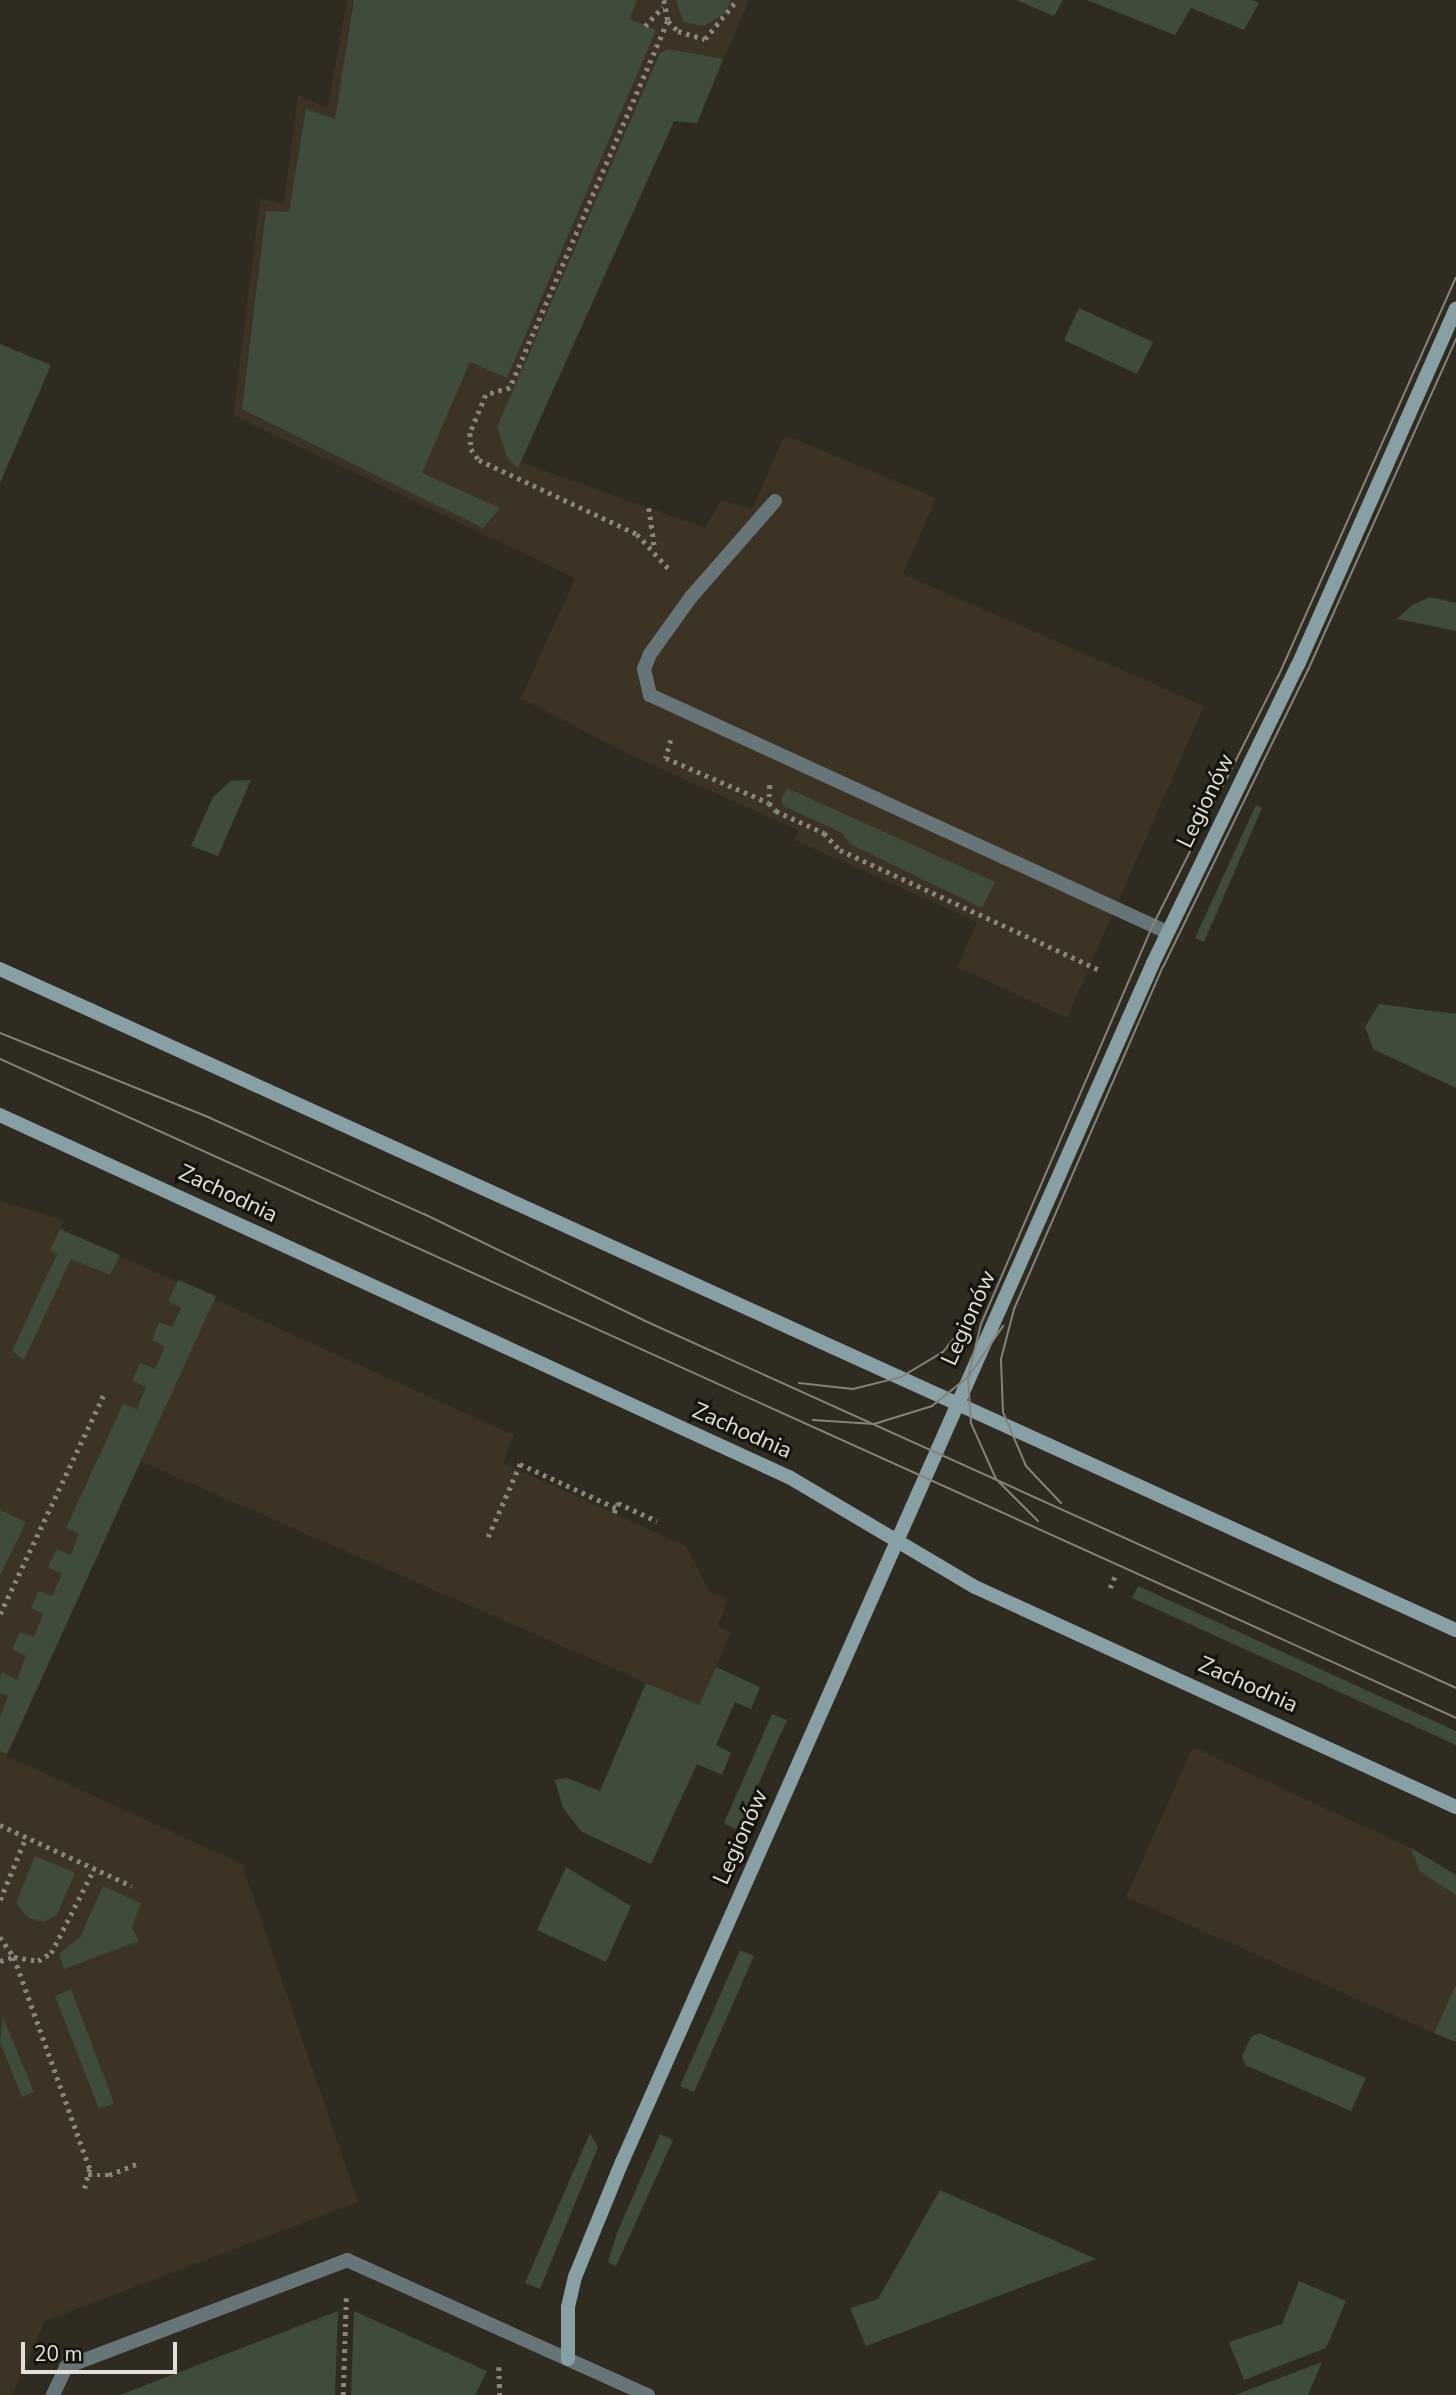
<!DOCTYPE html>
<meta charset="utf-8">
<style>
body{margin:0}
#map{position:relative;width:1456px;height:2395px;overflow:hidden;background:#302b21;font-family:"Nunito Sans",sans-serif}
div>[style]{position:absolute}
.built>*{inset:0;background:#3c3324}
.green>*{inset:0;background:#3e4c39}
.path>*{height:4.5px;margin-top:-2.25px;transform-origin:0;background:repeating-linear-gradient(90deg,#89857d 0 3.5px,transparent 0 8.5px)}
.lane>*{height:14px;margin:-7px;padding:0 7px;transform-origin:7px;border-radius:7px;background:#677579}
.street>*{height:14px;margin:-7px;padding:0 7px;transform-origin:7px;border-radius:7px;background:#677579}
.secondary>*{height:14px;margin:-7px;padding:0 7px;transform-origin:7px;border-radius:7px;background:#889fa6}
.tram>*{height:2px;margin:-1px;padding:0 1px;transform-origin:1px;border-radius:1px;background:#86827a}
span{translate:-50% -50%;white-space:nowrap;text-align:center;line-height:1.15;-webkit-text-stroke:6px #16140f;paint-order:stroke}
.street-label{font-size:23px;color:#e2ded8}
.scale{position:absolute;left:21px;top:2342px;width:156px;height:32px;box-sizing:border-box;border:4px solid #e2ded8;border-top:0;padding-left:9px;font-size:21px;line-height:24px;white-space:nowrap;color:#e2ded8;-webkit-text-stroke:5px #16140f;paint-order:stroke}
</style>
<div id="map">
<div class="built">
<i style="clip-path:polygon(347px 0,749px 0,697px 123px,674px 121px,520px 462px,705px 528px,721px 500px,752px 509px,785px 435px,936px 498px,903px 574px,1204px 706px,1067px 1018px,957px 967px,977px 922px,795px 840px,798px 830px,628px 754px,521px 698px,575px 578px,233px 415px,260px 199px,284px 203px,298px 95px,328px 108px)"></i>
<i style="clip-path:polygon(0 1201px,63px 1220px,60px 1229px,514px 1435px,503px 1463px,686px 1546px,709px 1591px,728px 1599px,718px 1625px,731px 1633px,699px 1706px,140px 1461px,7px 1756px,242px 1864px,358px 2202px,45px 2321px,12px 2395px,0 2395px)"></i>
<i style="clip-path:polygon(1193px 1747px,1411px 1848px,1456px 1875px,1456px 1987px,1434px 2033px,1126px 1897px)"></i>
</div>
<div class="green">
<i style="clip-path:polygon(354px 0,637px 0,630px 19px,656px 30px,507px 378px,470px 362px,422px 473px,500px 508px,483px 528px,242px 409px,266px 211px,289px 212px,306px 109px,335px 119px)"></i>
<i style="clip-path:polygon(676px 0,731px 0,725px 13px,704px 26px,683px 22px)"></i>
<i style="clip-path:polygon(1016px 0,1063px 0,1054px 16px)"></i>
<i style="clip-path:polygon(1087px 0,1252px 0,1259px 3px,1244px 30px,1191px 8px,1175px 35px)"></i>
<i style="clip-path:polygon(668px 49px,723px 59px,697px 123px,674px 121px,518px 468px,508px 459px,497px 427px,660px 53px)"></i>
<i style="clip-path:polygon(1079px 308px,1153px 342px,1137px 374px,1064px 340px)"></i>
<i style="clip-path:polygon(0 344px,51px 365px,0 483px)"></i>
<i style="clip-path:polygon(1430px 597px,1456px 603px,1456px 631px,1397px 619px,1412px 605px)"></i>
<i style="clip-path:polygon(251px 780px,218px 856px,191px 846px,213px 797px,231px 781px)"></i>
<i style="clip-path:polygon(787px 788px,995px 882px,982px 908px,850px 844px,842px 833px,784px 806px,781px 800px)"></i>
<i style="clip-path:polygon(1256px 805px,1262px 808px,1204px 942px,1195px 938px)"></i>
<i style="clip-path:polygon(1379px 1004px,1456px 1014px,1456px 1088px,1373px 1049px,1365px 1027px)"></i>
<i style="clip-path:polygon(60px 1229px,120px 1255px,110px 1275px,71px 1259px,24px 1360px,12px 1351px,57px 1254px,50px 1250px)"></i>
<i style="clip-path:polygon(178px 1280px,216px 1296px,7px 1754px,0 1751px,0 1716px,8px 1696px,0 1693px,0 1677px,2px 1672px,17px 1680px,26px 1656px,12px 1649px,20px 1632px,34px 1637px,43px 1614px,31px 1608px,39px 1591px,52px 1596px,62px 1574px,48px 1567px,57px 1549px,71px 1555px,79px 1534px,66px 1528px,123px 1404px,137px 1409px,146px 1387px,132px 1381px,140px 1363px,155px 1369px,165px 1347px,152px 1340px,159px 1322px,172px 1327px,181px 1308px,168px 1301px)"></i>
<i style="clip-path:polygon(0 1510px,26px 1522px,0 1576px)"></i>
<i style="clip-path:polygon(1138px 1586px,1456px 1731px,1456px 1745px,1132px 1598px)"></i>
<i style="clip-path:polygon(716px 1667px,760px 1687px,751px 1709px,735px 1702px,716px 1745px,731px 1753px,722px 1775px,697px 1764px,651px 1864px,582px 1832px,563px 1808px,555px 1780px,567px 1778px,600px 1791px,646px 1683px,699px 1705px)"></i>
<i style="clip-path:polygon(772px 1714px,787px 1720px,738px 1830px,724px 1823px)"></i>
<i style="clip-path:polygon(1411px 1848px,1456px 1875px,1456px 1895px,1420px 1872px)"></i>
<i style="clip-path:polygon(35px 1856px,75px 1873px,57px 1915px,43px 1922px,27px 1917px,16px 1903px)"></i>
<i style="clip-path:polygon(566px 1867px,631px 1906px,606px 1962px,537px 1930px)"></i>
<i style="clip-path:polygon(103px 1886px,141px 1903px,132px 1928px,139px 1941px,64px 1969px,59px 1954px,80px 1937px)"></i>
<i style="clip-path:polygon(740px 1950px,754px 1956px,694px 2092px,680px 2086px)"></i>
<i style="clip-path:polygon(1456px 1985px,1456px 2042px,1434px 2033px)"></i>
<i style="clip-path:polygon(71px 1989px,114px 2103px,99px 2109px,55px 1996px)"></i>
<i style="clip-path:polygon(3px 2017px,34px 2092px,22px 2097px,0 2042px)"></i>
<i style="clip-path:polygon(1259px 2033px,1366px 2078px,1351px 2111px,1245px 2065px,1242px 2056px,1251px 2037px)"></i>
<i style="clip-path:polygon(590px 2133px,598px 2147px,540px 2289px,525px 2283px)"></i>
<i style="clip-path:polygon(660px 2134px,673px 2140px,616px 2266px,608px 2262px,617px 2233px)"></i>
<i style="clip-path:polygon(940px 2190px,1096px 2259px,866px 2346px,850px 2308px,878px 2299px)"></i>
<i style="clip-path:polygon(1299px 2281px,1346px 2301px,1326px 2348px,1244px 2380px,1229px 2342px,1282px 2324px)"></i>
<i style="clip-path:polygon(338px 2311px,335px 2395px,120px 2395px)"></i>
<i style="clip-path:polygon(354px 2311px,487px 2371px,475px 2395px,351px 2395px)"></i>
<i style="clip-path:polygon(1322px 2362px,1308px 2395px,1235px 2395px)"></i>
</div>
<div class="path">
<i style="left:664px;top:0;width:21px;rotate:79deg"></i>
<i style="left:668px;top:21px;width:14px;rotate:45deg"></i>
<i style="left:678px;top:31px;width:28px;rotate:17deg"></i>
<i style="left:705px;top:39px;width:50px;rotate:-50.6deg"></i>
<i style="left:668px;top:21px;width:400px;rotate:113.3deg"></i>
<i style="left:510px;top:388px;width:25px;rotate:164deg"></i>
<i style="left:486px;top:395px;width:41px;rotate:112.8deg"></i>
<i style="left:470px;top:433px;width:16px;rotate:86deg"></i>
<i style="left:471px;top:449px;width:14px;rotate:54deg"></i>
<i style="left:479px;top:460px;width:174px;rotate:25.1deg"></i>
<i style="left:637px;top:534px;width:47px;rotate:47.6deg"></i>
<i style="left:645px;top:26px;width:26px;rotate:-47deg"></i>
<i style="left:649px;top:508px;width:42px;rotate:81.9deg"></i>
<i style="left:671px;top:740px;width:19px;rotate:106deg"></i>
<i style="left:666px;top:758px;width:112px;rotate:23.6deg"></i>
<i style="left:770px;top:785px;width:18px;rotate:93deg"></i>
<i style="left:769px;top:803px;width:11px;rotate:49deg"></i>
<i style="left:776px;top:811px;width:53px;rotate:24.6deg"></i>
<i style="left:824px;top:833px;width:23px;rotate:47deg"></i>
<i style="left:840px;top:850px;width:286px;rotate:24.8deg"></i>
<i style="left:614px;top:1513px;width:11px;rotate:-68deg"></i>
<i style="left:618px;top:1503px;width:43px;rotate:24.8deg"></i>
<i style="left:488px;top:1537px;width:80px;rotate:-66.3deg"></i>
<i style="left:520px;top:1464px;width:106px;rotate:24.6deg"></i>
<i style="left:1110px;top:1588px;width:13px;rotate:-67deg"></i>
<i style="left:0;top:1614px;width:246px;rotate:-64.7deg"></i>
<i style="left:0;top:1825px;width:145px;rotate:24.8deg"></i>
<i style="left:0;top:1900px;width:68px;rotate:-67.6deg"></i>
<i style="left:0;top:1937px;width:24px;rotate:55deg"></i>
<i style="left:14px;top:1957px;width:24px;rotate:9deg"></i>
<i style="left:38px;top:1961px;width:15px;rotate:-32deg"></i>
<i style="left:51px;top:1953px;width:94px;rotate:-62.9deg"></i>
<i style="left:0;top:1961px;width:15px;rotate:-16deg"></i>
<i style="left:14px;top:1957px;width:225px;rotate:70.3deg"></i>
<i style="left:90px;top:2169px;width:20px;rotate:105deg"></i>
<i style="left:88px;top:2175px;width:21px"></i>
<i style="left:109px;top:2175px;width:32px;rotate:-22deg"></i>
<i style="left:499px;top:2367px;width:28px;rotate:88deg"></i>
<i style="left:343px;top:2395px;width:97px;rotate:-88.2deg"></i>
</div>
<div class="lane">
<i style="left:775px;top:501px;width:128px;rotate:131.2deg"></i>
<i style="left:691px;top:597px;width:70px;rotate:125.7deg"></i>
<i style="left:650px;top:654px;width:16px;rotate:112deg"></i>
<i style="left:644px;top:669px;width:27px;rotate:77deg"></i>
<i style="left:650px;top:695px;width:569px;rotate:24.63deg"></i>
</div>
<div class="street">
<i style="left:53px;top:2395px;width:31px;rotate:-65deg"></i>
<i style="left:66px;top:2367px;width:301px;rotate:-20.8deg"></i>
<i style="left:347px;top:2260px;width:330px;rotate:24.2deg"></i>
</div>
<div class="secondary">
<i style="left:0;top:969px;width:1599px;rotate:24.42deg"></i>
<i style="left:0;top:1115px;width:868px;rotate:24.65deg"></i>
<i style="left:789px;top:1477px;width:216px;rotate:30.6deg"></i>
<i style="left:975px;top:1587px;width:529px;rotate:24.58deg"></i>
<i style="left:568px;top:2359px;width:52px;rotate:-90deg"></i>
<i style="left:568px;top:2307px;width:31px;rotate:-77deg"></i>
<i style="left:575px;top:2277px;width:124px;rotate:-67.8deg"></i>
<i style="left:622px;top:2162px;width:1311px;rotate:-66.11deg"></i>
<i style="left:1153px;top:963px;width:331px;rotate:-64.1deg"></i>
<i style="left:1298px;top:665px;width:390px;rotate:-66.1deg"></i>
</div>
<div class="tram">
<i style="left:0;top:1033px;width:227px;rotate:22deg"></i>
<i style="left:210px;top:1118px;width:235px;rotate:24.2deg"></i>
<i style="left:424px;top:1214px;width:243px;rotate:25.8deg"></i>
<i style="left:643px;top:1320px;width:892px;rotate:24.35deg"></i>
<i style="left:0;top:1059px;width:1598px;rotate:24.35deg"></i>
<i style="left:799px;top:1383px;width:54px;rotate:6.3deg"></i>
<i style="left:853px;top:1389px;width:49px;rotate:-14deg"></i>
<i style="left:901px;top:1377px;width:49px;rotate:-30.8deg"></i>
<i style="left:943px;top:1352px;width:63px;rotate:-51.5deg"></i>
<i style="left:813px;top:1420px;width:61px;rotate:3.8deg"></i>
<i style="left:874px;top:1424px;width:61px;rotate:-17.2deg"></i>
<i style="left:932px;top:1406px;width:46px;rotate:-38.9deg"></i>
<i style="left:968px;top:1377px;width:62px;rotate:-55.5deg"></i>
<i style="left:1061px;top:1503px;width:51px;rotate:-133.4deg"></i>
<i style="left:1026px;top:1466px;width:59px;rotate:-113.1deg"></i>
<i style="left:1003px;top:1412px;width:53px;rotate:-92.2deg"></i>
<i style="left:1001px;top:1359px;width:52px;rotate:-75.4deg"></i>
<i style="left:1014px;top:1309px;width:373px;rotate:-66.5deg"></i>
<i style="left:1163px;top:967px;width:331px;rotate:-64deg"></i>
<i style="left:1308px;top:670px;width:363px;rotate:-65.9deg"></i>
<i style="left:1038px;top:1521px;width:59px;rotate:-135deg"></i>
<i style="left:996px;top:1479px;width:61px;rotate:-114.1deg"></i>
<i style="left:971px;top:1423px;width:46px;rotate:-93.7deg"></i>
<i style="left:968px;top:1377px;width:55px;rotate:-76.2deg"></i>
<i style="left:981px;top:1324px;width:434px;rotate:-66.7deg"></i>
<i style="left:1153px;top:925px;width:278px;rotate:-63.3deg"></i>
<i style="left:1278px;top:677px;width:437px;rotate:-66deg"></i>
</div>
<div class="street-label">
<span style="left:1206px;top:801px;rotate:-64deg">Legionów</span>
<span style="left:228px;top:1194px;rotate:25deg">Zachodnia</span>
<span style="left:969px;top:1318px;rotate:-66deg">Legionów</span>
<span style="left:742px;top:1431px;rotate:24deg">Zachodnia</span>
<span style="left:1248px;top:1685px;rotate:24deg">Zachodnia</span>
<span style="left:741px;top:1837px;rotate:-66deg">Legionów</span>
</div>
<div class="scale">20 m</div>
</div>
